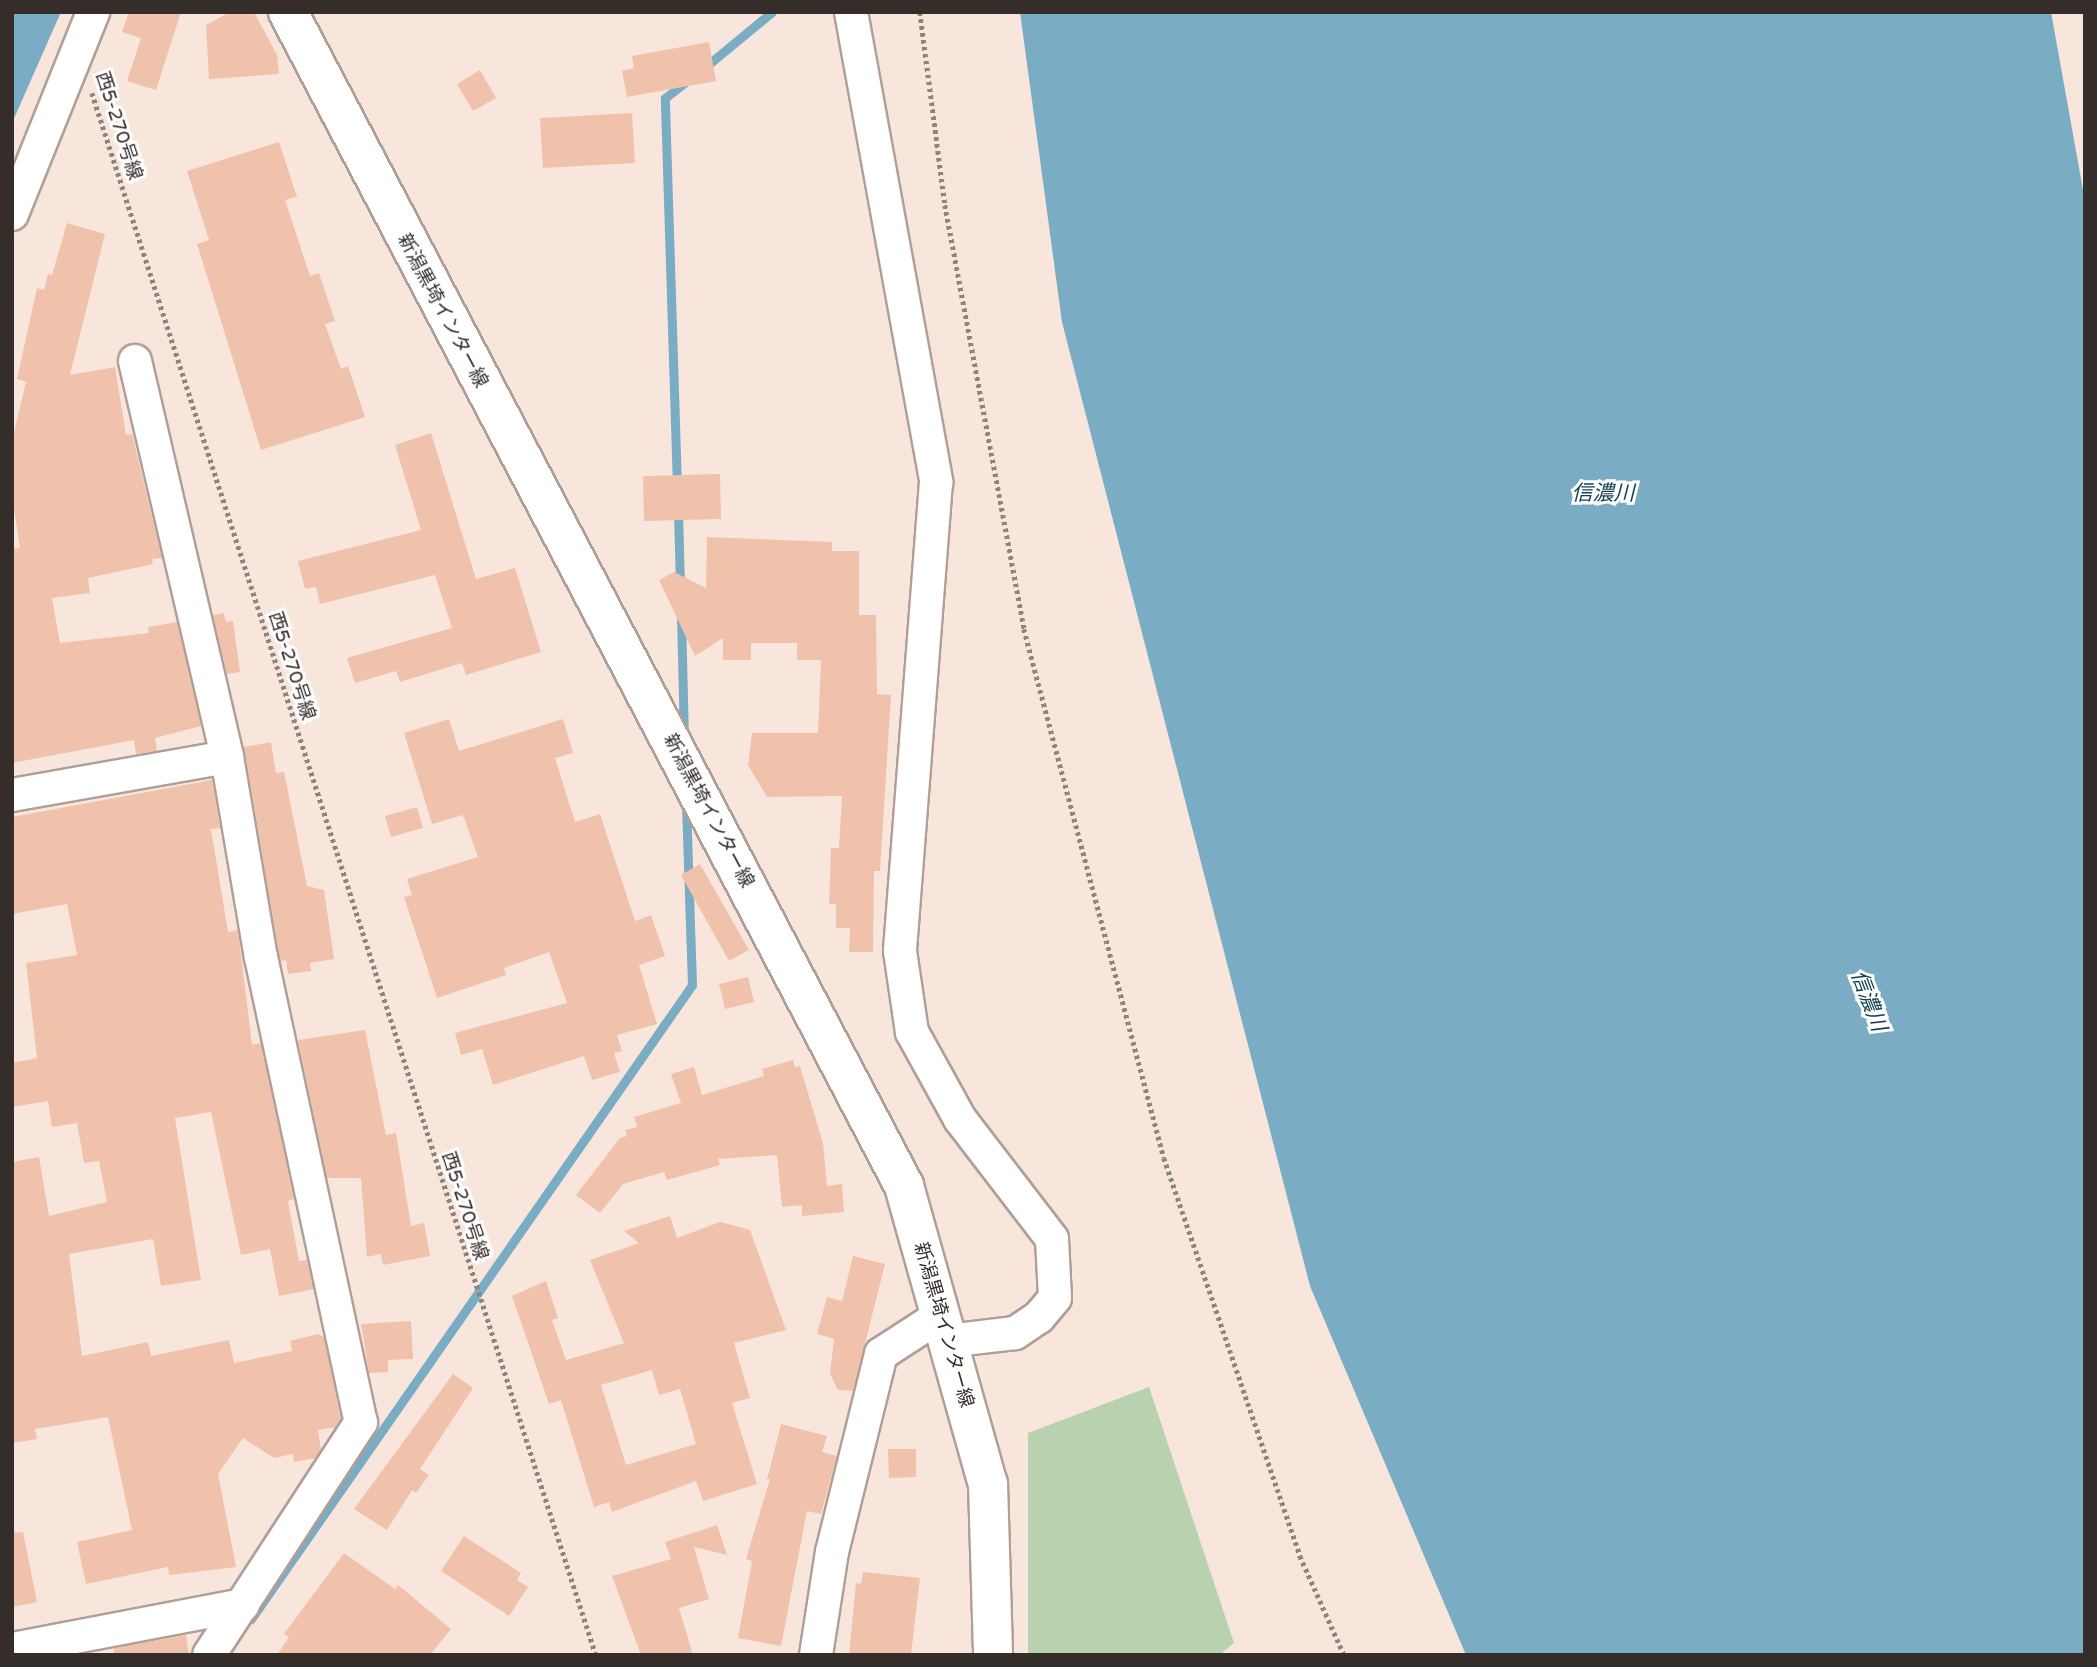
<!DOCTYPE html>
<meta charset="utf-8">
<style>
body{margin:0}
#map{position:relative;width:2097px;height:1667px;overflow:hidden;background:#f8e6dd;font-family:"Varela Round","Noto Sans JP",sans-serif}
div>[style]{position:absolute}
.green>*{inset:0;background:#b8d2af}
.water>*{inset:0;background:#7aacc3}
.stream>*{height:9px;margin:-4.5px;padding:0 4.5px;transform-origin:4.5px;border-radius:4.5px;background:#7aacc3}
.building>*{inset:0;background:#f1c2ab}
.path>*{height:4.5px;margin-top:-2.25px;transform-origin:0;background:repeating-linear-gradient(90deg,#8f837d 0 3.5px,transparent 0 7px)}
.roads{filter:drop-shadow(2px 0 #b09f97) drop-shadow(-2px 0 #b09f97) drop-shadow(0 2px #b09f97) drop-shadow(0 -2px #b09f97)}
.minor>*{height:32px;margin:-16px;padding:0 16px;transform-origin:16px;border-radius:16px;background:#fff}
.primary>*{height:38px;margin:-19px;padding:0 19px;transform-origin:19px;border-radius:19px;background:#fff}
span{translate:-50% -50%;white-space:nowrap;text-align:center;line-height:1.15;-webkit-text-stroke:6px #fff;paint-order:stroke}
.street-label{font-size:19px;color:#342d2a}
.water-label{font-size:21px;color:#164152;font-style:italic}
.frame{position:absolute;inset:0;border:14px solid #342d2a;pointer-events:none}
</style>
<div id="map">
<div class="green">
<i style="clip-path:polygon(1149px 1387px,1234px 1643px,1219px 1655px,1028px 1655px,1028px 1433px)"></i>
</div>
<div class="water">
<i style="clip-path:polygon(12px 12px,61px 12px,12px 123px)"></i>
<i style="clip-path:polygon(1020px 12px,2051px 12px,2085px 201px,2085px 1655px,1466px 1655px,1310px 1286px,1062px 322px)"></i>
</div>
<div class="stream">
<i style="left:704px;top:68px;width:88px;rotate:-39.5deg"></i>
<i style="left:677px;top:487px;width:389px;rotate:-91.8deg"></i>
<i style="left:665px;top:98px;width:28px;rotate:-38deg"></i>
<i style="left:678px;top:511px;width:74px;rotate:88.5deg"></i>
<i style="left:681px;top:616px;width:119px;rotate:88.6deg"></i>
<i style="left:251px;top:1619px;width:772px;rotate:-55.18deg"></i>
<i style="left:692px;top:985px;width:183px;rotate:-91.9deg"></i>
</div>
<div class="building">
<i style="clip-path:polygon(129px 12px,181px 12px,156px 90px,127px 81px,141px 38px,122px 32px)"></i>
<i style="clip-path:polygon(230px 12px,254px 12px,277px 55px,279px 74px,209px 79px,206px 25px)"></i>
<i style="clip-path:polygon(709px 42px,716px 81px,627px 97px,622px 71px,634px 68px,632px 56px)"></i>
<i style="clip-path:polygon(480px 70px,496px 98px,473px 111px,457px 84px)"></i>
<i style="clip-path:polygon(632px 113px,635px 163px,543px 168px,540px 118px)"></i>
<i style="clip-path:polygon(279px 142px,297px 197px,285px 200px,310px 276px,319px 273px,335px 321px,325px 324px,341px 369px,348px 366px,365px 417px,261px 450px,197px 244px,209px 240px,187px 171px)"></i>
<i style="clip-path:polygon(67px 223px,105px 234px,70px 375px,115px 367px,126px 435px,132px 434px,162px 558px,152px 559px,153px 564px,88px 578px,90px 593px,52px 598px,60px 643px,149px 633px,148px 627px,177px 622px,201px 726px,155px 738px,157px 751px,136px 754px,134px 740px,12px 763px,12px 549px,20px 548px,12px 495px,12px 441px,26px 382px,17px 379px,37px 288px,44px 290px,48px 274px,52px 275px)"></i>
<i style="clip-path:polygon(431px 433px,476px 579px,515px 568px,541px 652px,466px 675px,462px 663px,400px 682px,396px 671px,355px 683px,347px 658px,452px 628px,435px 575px,320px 604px,316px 587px,305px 589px,298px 561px,421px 530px,395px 445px)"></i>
<i style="clip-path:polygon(720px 474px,721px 519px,644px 521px,643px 476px)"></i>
<i style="clip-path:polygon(707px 537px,832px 542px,832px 551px,859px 551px,859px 615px,876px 615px,877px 694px,891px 695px,880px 871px,874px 871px,873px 952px,849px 952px,850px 928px,836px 928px,836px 904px,829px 904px,831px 848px,839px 848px,842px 796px,767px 797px,748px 765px,752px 733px,818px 733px,821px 660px,797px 660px,797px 643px,751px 643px,751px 660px,723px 660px,723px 638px,695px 656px,659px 580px,674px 572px,706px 588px)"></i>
<i style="clip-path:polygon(224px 613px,226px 622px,233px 621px,240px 672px,227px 674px,213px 615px)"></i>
<i style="clip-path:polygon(449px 719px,459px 751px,563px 719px,573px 753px,555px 758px,575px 822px,600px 814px,635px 921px,651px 915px,665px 956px,639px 965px,657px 1024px,617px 1035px,622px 1051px,614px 1053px,620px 1072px,592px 1080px,584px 1056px,493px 1085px,482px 1049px,461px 1055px,455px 1033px,567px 1003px,549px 952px,504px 968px,506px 975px,437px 998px,404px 897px,412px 895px,407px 879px,478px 857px,463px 815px,432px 824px,404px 733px)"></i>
<i style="clip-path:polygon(271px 742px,276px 773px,284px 772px,307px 886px,324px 890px,334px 959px,310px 963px,311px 971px,288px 974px,286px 960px,281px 961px,279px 954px,244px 747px)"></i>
<i style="clip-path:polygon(212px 780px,220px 828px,211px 829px,228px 932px,238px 930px,252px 1045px,261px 1043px,294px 1199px,288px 1201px,299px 1261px,307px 1260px,314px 1289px,279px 1296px,270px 1249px,241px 1255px,211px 1112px,175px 1118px,201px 1280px,161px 1286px,153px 1239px,69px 1254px,82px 1356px,148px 1342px,151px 1356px,229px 1340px,234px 1363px,292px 1351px,290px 1341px,318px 1334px,324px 1337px,341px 1419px,336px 1427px,318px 1430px,321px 1450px,316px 1458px,294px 1462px,293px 1454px,274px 1458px,243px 1438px,218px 1474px,236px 1567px,169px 1575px,168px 1567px,86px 1584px,77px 1542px,132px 1530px,108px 1417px,35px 1429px,37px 1439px,12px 1443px,12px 1162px,39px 1157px,49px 1216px,107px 1202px,99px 1161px,84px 1163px,77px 1123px,52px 1127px,48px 1101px,12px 1107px,12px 1063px,37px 1058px,26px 963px,77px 955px,67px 904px,12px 914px,12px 817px)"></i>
<i style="clip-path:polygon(417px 807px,423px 828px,391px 837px,385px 816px)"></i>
<i style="clip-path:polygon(700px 864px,749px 950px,729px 961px,681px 875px)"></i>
<i style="clip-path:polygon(748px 977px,754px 1002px,725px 1009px,719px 984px)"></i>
<i style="clip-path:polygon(365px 1030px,386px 1135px,396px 1133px,411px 1226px,424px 1223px,430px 1256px,383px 1265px,381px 1254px,367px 1257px,361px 1178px,327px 1178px,298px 1040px)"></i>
<i style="clip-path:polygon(793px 1060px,795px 1067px,800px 1066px,823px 1143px,827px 1186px,842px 1184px,844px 1212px,802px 1216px,802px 1205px,782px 1207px,777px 1155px,718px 1159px,720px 1165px,667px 1180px,664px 1172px,623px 1184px,600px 1213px,576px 1195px,620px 1138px,627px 1136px,625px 1130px,637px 1127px,634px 1117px,681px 1103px,671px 1074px,694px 1067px,702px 1095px,764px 1076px,762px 1069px)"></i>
<i style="clip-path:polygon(evenodd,670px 1216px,677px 1238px,720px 1222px,750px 1230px,786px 1330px,734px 1343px,750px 1398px,732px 1403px,757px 1484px,703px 1501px,696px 1481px,612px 1512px,609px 1502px,594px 1507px,561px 1400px,549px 1404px,512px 1296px,546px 1281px,558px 1318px,552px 1320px,566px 1360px,624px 1343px,590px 1260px,639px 1243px,624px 1231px,670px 1216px,652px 1370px,659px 1395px,680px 1389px,696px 1444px,626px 1465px,601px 1385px,652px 1370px)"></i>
<i style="clip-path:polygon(853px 1256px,885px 1264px,853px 1391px,838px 1390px,830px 1374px,834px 1339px,817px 1334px,827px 1297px,842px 1301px)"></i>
<i style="clip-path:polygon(411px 1321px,413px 1359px,388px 1360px,388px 1372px,369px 1373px,361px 1324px)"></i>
<i style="clip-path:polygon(453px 1374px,473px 1388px,420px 1469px,429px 1475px,416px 1493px,412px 1490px,387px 1530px,354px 1509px)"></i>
<i style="clip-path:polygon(781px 1424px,827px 1436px,822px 1452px,837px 1456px,821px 1514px,807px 1511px,781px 1646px,738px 1638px,752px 1561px,746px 1559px,770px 1479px,767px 1480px)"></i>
<i style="clip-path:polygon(888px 1449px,916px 1449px,916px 1477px,889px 1478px)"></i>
<i style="clip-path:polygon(717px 1525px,727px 1555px,694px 1547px,709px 1599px,679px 1608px,693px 1655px,641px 1655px,612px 1576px,671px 1559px,665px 1542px)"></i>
<i style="clip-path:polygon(23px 1532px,37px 1602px,12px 1607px,12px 1533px)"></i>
<i style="clip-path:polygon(464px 1536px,521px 1573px,517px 1580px,528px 1587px,509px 1616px,441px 1571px)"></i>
<i style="clip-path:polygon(344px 1553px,395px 1589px,398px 1585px,451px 1629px,430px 1655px,277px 1655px,289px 1637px,284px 1634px)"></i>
<i style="clip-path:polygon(863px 1572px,920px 1578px,911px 1655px,849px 1655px,856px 1583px,861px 1584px)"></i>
<i style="clip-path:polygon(186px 1635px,189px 1655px,114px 1655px,114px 1648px)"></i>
</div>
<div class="path">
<i style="left:920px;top:12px;width:195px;rotate:82.6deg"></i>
<i style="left:945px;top:205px;width:431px;rotate:79.4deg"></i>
<i style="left:1024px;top:629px;width:547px;rotate:75.18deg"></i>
<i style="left:1164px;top:1158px;width:421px;rotate:71.1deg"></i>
<i style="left:1300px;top:1556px;width:108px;rotate:66deg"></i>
<i style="left:92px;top:93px;width:1641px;rotate:72.12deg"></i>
</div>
<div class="roads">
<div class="minor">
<i style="left:851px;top:12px;width:478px;rotate:79.7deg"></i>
<i style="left:936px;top:482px;width:470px;rotate:94.4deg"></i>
<i style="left:900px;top:951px;width:82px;rotate:81.6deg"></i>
<i style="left:912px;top:1032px;width:99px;rotate:61.1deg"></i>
<i style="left:960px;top:1119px;width:151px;rotate:52.5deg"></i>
<i style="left:1052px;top:1239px;width:59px;rotate:87.1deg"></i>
<i style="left:1055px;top:1298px;width:25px;rotate:130deg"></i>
<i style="left:1039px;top:1317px;width:29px;rotate:146deg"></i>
<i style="left:1015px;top:1333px;width:67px;rotate:173.2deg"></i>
<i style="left:12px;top:214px;width:218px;rotate:-68.1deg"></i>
<i style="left:135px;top:361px;width:407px;rotate:76.9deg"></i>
<i style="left:227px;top:757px;width:203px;rotate:80.4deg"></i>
<i style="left:261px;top:957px;width:476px;rotate:77.9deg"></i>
<i style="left:361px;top:1422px;width:278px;rotate:123.1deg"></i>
<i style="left:12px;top:795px;width:218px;rotate:-10deg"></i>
<i style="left:12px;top:1649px;width:235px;rotate:-10.8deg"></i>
<i style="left:816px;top:1655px;width:104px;rotate:-81.2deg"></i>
<i style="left:832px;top:1552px;width:204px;rotate:-76.1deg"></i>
<i style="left:881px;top:1354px;width:72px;rotate:-33deg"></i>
</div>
<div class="primary">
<i style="left:288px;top:12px;width:1326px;rotate:62.31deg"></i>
<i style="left:904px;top:1186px;width:310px;rotate:74.3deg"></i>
<i style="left:988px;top:1484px;width:171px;rotate:88.3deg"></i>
</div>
</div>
<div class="street-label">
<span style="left:118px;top:126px;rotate:72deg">西5-270号線</span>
<span style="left:442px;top:311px;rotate:62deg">新潟黒埼インター線</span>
<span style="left:291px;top:666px;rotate:72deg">西5-270号線</span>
<span style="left:708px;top:811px;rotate:62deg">新潟黒埼インター線</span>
<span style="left:464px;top:1206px;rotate:72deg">西5-270号線</span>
<span style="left:943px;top:1325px;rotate:74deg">新潟黒埼インター線</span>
</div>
<div class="water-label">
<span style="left:1603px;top:494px">信濃川</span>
<span style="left:1868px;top:1001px;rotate:69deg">信濃川</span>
</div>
<div class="frame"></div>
</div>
